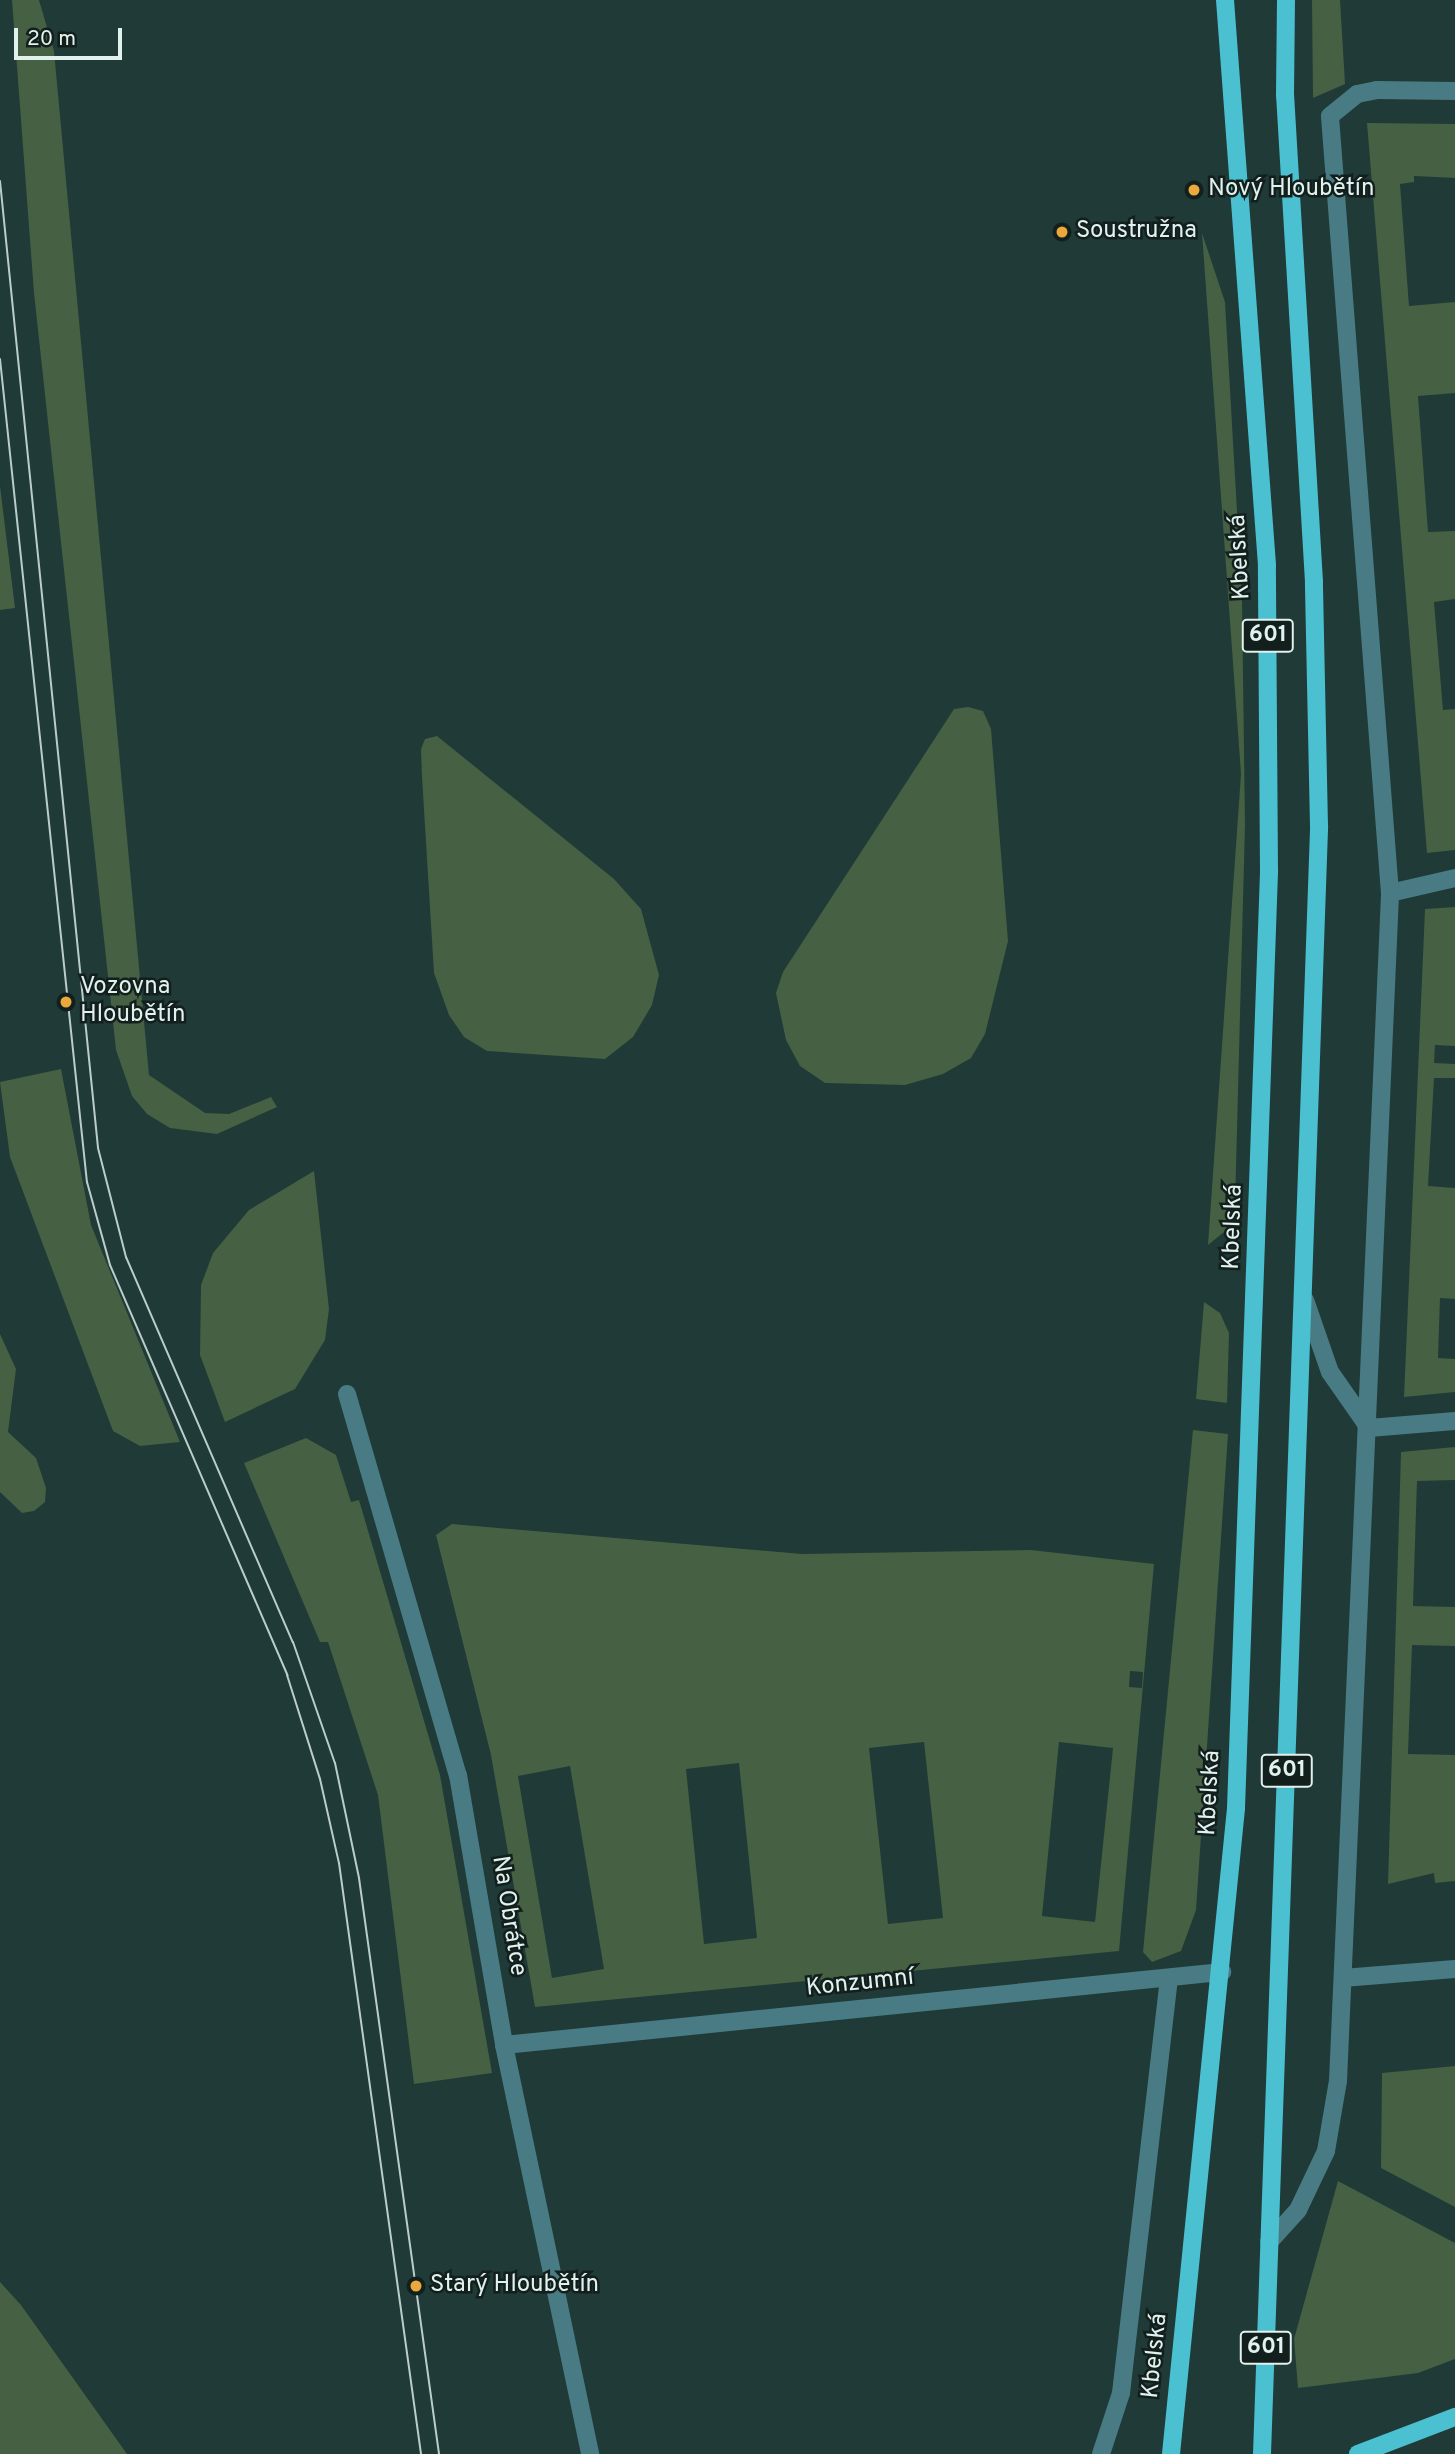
<!DOCTYPE html>
<meta charset="utf-8">
<style>
body{margin:0}
#map{position:relative;width:1455px;height:2454px;overflow:hidden;background:#1f3a37;font-family:Overpass,sans-serif}
div>[style]{position:absolute}
.green>*{inset:0;background:#456042}
.street>*{height:18px;margin:-9px;padding:0 9px;transform-origin:9px;border-radius:9px;background:#487b83}
.primary>*{height:18px;margin:-9px;padding:0 9px;transform-origin:9px;border-radius:9px;background:#4bc0d1}
.tram>*{height:2px;margin:-1px;padding:0 1px;transform-origin:1px;border-radius:1px;background:#bbcdca}
.dots>*{width:19px;height:19px;translate:-50% -50%;box-sizing:border-box;border:4px solid #131f1d;border-radius:50%}
span{translate:-50% -50%;white-space:nowrap;text-align:center;line-height:1.15;-webkit-text-stroke:5px #131f1d;paint-order:stroke}
.shield-label span{padding:2px 5px;background:#131f1d;border:2px solid;border-radius:5px;-webkit-text-stroke-width:0}
.shield-label{font-size:23px;color:#e1f1ee;font-weight:700}
.poi-label{font-size:24px;color:#e1f1ee}
.left{translate:0 -50%;text-align:left}
.street-label{font-size:24px;color:#e1f1ee}
.scale{position:absolute;left:14px;top:28px;width:108px;height:32px;box-sizing:border-box;border:4px solid #e1f1ee;border-top:0;padding-left:9px;font-size:21px;line-height:24px;white-space:nowrap;color:#e1f1ee;-webkit-text-stroke:5px #131f1d;paint-order:stroke}
</style>
<div id="map">
<div class="green">
<i style="clip-path:polygon(12px 0,39px 0,54px 51px,149px 1075px,205px 1113px,229px 1114px,271px 1097px,277px 1107px,217px 1134px,170px 1128px,147px 1114px,132px 1096px,116px 1050px,34px 293px)"></i>
<i style="clip-path:polygon(1312px 0,1340px 0,1345px 84px,1313px 98px)"></i>
<i style="clip-path:polygon(1367px 123px,1455px 124px,1455px 178px,1414px 176px,1414px 182px,1400px 184px,1409px 306px,1455px 302px,1455px 393px,1418px 396px,1428px 532px,1455px 531px,1455px 599px,1434px 602px,1443px 710px,1455px 709px,1455px 850px,1427px 853px)"></i>
<i style="clip-path:polygon(1202px 233px,1225px 302px,1242px 598px,1245px 825px,1235px 1206px,1229px 1228px,1208px 1245px,1241px 774px)"></i>
<i style="clip-path:polygon(0 486px,15px 608px,0 610px)"></i>
<i style="clip-path:polygon(968px 707px,983px 711px,991px 729px,1008px 941px,985px 1034px,971px 1058px,943px 1074px,905px 1085px,825px 1083px,800px 1066px,786px 1040px,776px 993px,783px 972px,954px 709px)"></i>
<i style="clip-path:polygon(437px 736px,614px 879px,641px 909px,659px 975px,652px 1005px,633px 1037px,605px 1059px,487px 1051px,464px 1037px,449px 1015px,434px 973px,422px 777px,421px 749px,425px 739px)"></i>
<i style="clip-path:polygon(1455px 907px,1455px 1046px,1435px 1045px,1434px 1063px,1455px 1064px,1455px 1078px,1434px 1078px,1428px 1186px,1455px 1188px,1455px 1299px,1440px 1298px,1438px 1358px,1455px 1359px,1455px 1392px,1404px 1397px,1425px 909px)"></i>
<i style="clip-path:polygon(61px 1069px,91px 1225px,180px 1442px,140px 1446px,113px 1431px,10px 1157px,0 1082px)"></i>
<i style="clip-path:polygon(314px 1171px,329px 1309px,325px 1340px,295px 1389px,225px 1422px,200px 1355px,201px 1285px,213px 1253px,249px 1210px)"></i>
<i style="clip-path:polygon(1204px 1302px,1220px 1313px,1229px 1333px,1227px 1403px,1196px 1399px)"></i>
<i style="clip-path:polygon(0 1334px,16px 1369px,8px 1432px,36px 1458px,46px 1488px,45px 1502px,34px 1511px,22px 1513px,0 1492px)"></i>
<i style="clip-path:polygon(1193px 1430px,1228px 1434px,1196px 1910px,1181px 1951px,1152px 1962px,1143px 1952px)"></i>
<i style="clip-path:polygon(306px 1438px,336px 1455px,351px 1502px,359px 1500px,440px 1775px,492px 2073px,414px 2084px,378px 1795px,328px 1642px,320px 1642px,244px 1463px)"></i>
<i style="clip-path:polygon(1455px 1447px,1455px 1480px,1417px 1481px,1413px 1606px,1455px 1607px,1455px 1646px,1412px 1645px,1408px 1754px,1455px 1755px,1455px 1881px,1435px 1883px,1434px 1873px,1388px 1884px,1401px 1452px)"></i>
<i style="clip-path:polygon(evenodd,452px 1524px,802px 1554px,1031px 1550px,1154px 1564px,1119px 1951px,535px 2007px,491px 1755px,436px 1535px,452px 1524px,1130px 1671px,1143px 1672px,1142px 1688px,1129px 1687px,1130px 1671px,452px 1524px,924px 1742px,943px 1918px,888px 1924px,869px 1748px,924px 1742px,452px 1524px,1059px 1742px,1113px 1748px,1095px 1922px,1042px 1916px,1059px 1742px,452px 1524px,739px 1763px,757px 1938px,704px 1944px,686px 1769px,739px 1763px,452px 1524px,570px 1766px,604px 1969px,552px 1978px,518px 1776px,570px 1766px)"></i>
<i style="clip-path:polygon(1455px 2066px,1455px 2207px,1381px 2168px,1382px 2073px)"></i>
<i style="clip-path:polygon(1338px 2181px,1455px 2243px,1455px 2359px,1418px 2373px,1298px 2388px,1294px 2339px)"></i>
<i style="clip-path:polygon(0 2282px,21px 2305px,127px 2454px,0 2454px)"></i>
</div>
<div class="street">
<i style="left:1390px;top:893px;width:67px;rotate:-13deg"></i>
<i style="left:1305px;top:1300px;width:76px;rotate:70.9deg"></i>
<i style="left:1330px;top:1372px;width:68px;rotate:55.1deg"></i>
<i style="left:347px;top:1394px;width:397px;rotate:73.8deg"></i>
<i style="left:458px;top:1775px;width:274px;rotate:80.3deg"></i>
<i style="left:504px;top:2045px;width:418px;rotate:78.1deg"></i>
<i style="left:1369px;top:1428px;width:86px;rotate:-4.7deg"></i>
<i style="left:1343px;top:1978px;width:112px;rotate:-4.6deg"></i>
<i style="left:504px;top:2045px;width:722px;rotate:-5.81deg"></i>
<i style="left:1269px;top:2242px;width:43px;rotate:-47.8deg"></i>
<i style="left:1298px;top:2210px;width:65px;rotate:-64.6deg"></i>
<i style="left:1326px;top:2151px;width:71px;rotate:-80.3deg"></i>
<i style="left:1338px;top:2081px;width:1189px;rotate:-87.49deg"></i>
<i style="left:1390px;top:893px;width:779px;rotate:-94.42deg"></i>
<i style="left:1330px;top:116px;width:35px;rotate:-39deg"></i>
<i style="left:1357px;top:94px;width:20px;rotate:-11deg"></i>
<i style="left:1377px;top:90px;width:78px;rotate:0.7deg"></i>
<i style="left:1101px;top:2454px;width:64px;rotate:-71.8deg"></i>
<i style="left:1121px;top:2393px;width:418px;rotate:-83.4deg"></i>
</div>
<div class="primary">
<i style="left:1171px;top:2454px;width:649px;rotate:-84.25deg"></i>
<i style="left:1236px;top:1808px;width:938px;rotate:-87.98deg"></i>
<i style="left:1269px;top:871px;width:306px;rotate:-90.4deg"></i>
<i style="left:1267px;top:565px;width:567px;rotate:-94.25deg"></i>
<i style="left:1262px;top:2454px;width:1629px;rotate:-87.99deg"></i>
<i style="left:1319px;top:826px;width:244px;rotate:-91.2deg"></i>
<i style="left:1314px;top:582px;width:488px;rotate:-93.4deg"></i>
<i style="left:1285px;top:95px;width:95px;rotate:-89.4deg"></i>
<i style="left:1358px;top:2454px;width:104px;rotate:-20.9deg"></i>
</div>
<div class="tram">
<i style="left:0;top:181px;width:972px;rotate:84.21deg"></i>
<i style="left:98px;top:1148px;width:113px;rotate:75.6deg"></i>
<i style="left:126px;top:1257px;width:420px;rotate:66.6deg"></i>
<i style="left:293px;top:1642px;width:128px;rotate:70.9deg"></i>
<i style="left:335px;top:1763px;width:117px;rotate:78.2deg"></i>
<i style="left:359px;top:1878px;width:582px;rotate:82.09deg"></i>
<i style="left:0;top:359px;width:828px;rotate:83.97deg"></i>
<i style="left:87px;top:1182px;width:86px;rotate:74.5deg"></i>
<i style="left:110px;top:1265px;width:447px;rotate:66.6deg"></i>
<i style="left:287px;top:1675px;width:109px;rotate:72.4deg"></i>
<i style="left:320px;top:1779px;width:86px;rotate:77.3deg"></i>
<i style="left:339px;top:1863px;width:597px;rotate:82.1deg"></i>
</div>
<div class="dots">
<i style="left:1194px;top:190px;background:#eca93b"></i>
<i style="left:1062px;top:232px;background:#eca93b"></i>
<i style="left:66px;top:1002px;background:#eca93b"></i>
<i style="left:416px;top:2286px;background:#eca93b"></i>
</div>
<div class="shield-label">
<span style="left:1268px;top:636px">601</span>
<span style="left:1287px;top:1771px">601</span>
<span style="left:1266px;top:2348px">601</span>
</div>
<div class="poi-label">
<span class="left" style="left:1208px;top:190px">Nový Hloubětín</span>
<span class="left" style="left:1076px;top:232px">Soustružna</span>
<span class="left" style="left:80px;top:1002px">Vozovna<br>Hloubětín</span>
<span class="left" style="left:430px;top:2286px">Starý Hloubětín</span>
</div>
<div class="street-label">
<span style="left:1241px;top:557px;rotate:-93deg">Kbelská</span>
<span style="left:1234px;top:1227px;rotate:-88deg">Kbelská</span>
<span style="left:1211px;top:1793px;rotate:-87deg">Kbelská</span>
<span style="left:508px;top:1916px;rotate:81deg">Na Obrátce</span>
<span style="left:860px;top:1984px;rotate:-6deg">Konzumní</span>
<span style="left:1156px;top:2356px;rotate:-84deg">Kbelská</span>
</div>
<div class="scale">20 m</div>
</div>
